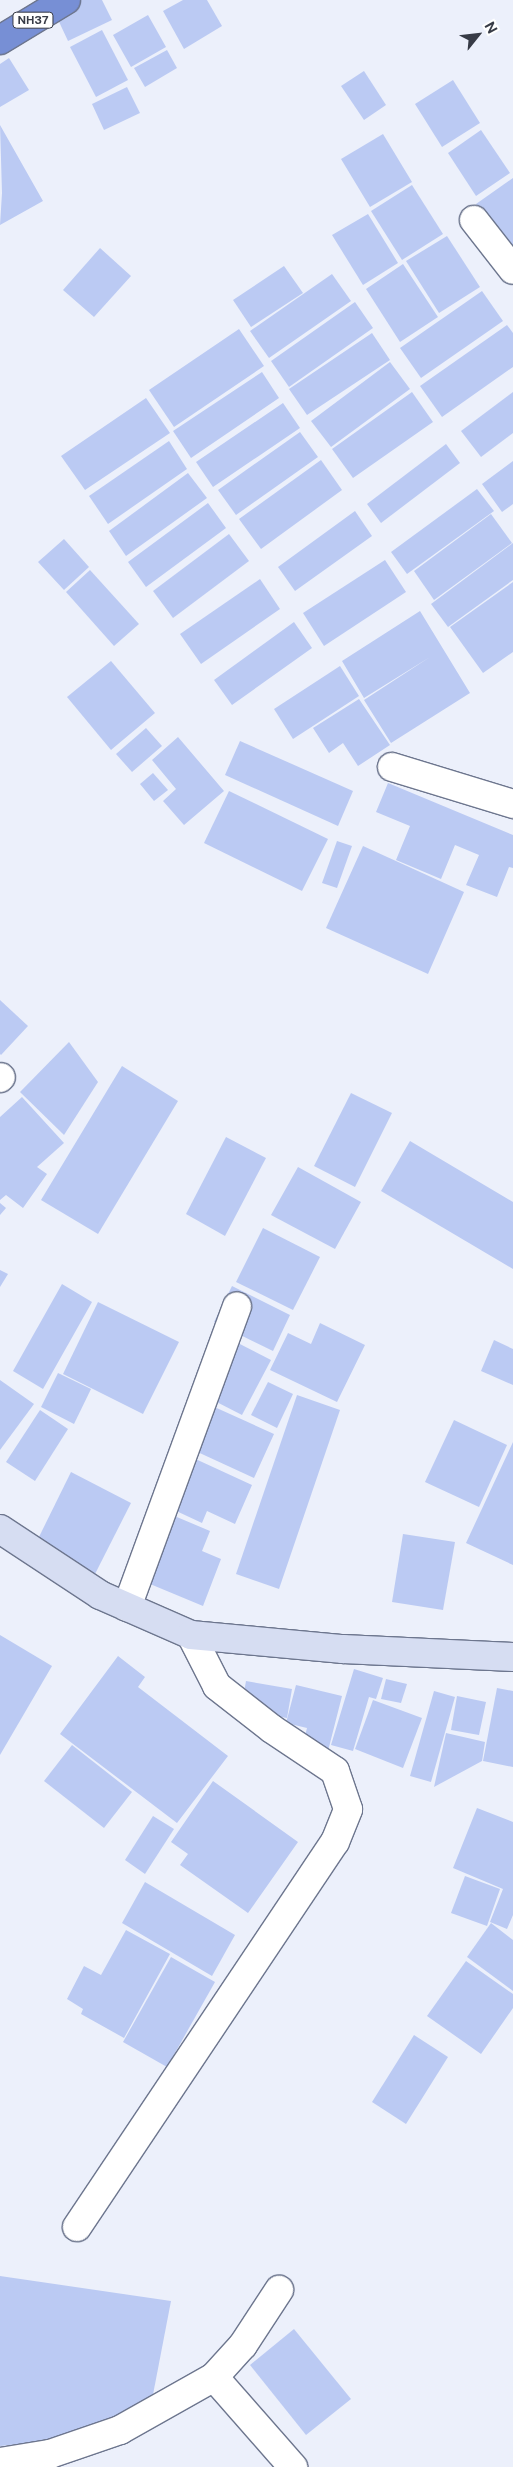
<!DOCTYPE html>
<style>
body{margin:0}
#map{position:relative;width:513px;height:2467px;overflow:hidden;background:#ecf0fb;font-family:"Public Sans",sans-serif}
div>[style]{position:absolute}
.building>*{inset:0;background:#bbcaf3}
.roads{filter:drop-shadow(1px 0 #6d768e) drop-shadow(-1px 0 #6d768e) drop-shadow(0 1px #6d768e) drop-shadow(0 -1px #6d768e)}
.street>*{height:28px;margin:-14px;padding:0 14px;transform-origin:14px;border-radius:14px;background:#fff}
.secondary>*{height:28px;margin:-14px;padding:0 14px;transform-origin:14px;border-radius:14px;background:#d6ddf2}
.highway>*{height:28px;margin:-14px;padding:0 14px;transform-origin:14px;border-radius:14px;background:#778fd5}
span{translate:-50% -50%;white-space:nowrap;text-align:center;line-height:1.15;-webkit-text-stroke:4px #fff;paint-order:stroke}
.shield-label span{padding:1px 4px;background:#fff;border:1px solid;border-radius:4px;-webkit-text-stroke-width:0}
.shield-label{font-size:11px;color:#373b46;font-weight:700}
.north{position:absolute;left:453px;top:10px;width:50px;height:50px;-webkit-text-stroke:4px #fff;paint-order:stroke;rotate:61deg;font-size:14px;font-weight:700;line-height:20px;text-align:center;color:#373b46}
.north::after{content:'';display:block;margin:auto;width:18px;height:22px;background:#373b46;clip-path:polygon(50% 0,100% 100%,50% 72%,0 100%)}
</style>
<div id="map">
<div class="building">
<i style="clip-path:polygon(77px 0,102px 0,112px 20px,68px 41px,54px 11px)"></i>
<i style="clip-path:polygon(183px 0,207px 0,222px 26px,184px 49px,163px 11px)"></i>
<i style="clip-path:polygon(148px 15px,166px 47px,131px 67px,113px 35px)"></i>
<i style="clip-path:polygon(102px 30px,128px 80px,96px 97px,70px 47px)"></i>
<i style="clip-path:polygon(167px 50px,177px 68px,145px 87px,134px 68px)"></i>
<i style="clip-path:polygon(9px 58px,29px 90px,0 107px,0 64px)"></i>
<i style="clip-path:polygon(364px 71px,386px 105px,364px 120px,341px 86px)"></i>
<i style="clip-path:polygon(453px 80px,480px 123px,442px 147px,415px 104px)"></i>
<i style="clip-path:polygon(127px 87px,140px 113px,104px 130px,92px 104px)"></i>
<i style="clip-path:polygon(0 125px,43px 201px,0 225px,2px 193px)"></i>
<i style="clip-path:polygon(481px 130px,510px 173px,476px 196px,448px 153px)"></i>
<i style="clip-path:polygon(383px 134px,412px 182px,370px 207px,341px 159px)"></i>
<i style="clip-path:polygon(513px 178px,513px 258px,476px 204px)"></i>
<i style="clip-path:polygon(412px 185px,443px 234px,402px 260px,371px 211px)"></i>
<i style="clip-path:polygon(368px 214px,398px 263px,363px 285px,332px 235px)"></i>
<i style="clip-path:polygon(447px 236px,480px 287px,439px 313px,406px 261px)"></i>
<i style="clip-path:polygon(100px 248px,131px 276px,94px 317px,63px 290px)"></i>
<i style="clip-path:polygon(403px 264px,438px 317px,400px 342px,366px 289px)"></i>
<i style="clip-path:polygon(284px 266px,303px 293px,251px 327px,233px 300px)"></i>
<i style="clip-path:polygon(332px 274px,351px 301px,269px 358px,250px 331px)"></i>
<i style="clip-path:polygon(482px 291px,503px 321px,421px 378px,400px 348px)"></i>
<i style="clip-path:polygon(355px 302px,373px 328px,289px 387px,271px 361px)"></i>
<i style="clip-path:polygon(507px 325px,513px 333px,513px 367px,442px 417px,420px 386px)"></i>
<i style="clip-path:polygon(239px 329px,264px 366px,174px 427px,149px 390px)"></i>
<i style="clip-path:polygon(372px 333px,390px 360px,307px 415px,289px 389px)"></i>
<i style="clip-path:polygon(390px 362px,410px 389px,331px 447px,311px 421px)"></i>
<i style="clip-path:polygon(262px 372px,279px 398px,191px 458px,173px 431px)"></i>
<i style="clip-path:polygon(412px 392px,433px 422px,353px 478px,332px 449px)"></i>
<i style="clip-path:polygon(513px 392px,513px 433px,481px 457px,461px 431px)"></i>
<i style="clip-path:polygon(146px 398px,170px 433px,85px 490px,61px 456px)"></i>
<i style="clip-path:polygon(283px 403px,300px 428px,213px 487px,196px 462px)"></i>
<i style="clip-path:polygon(300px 432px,318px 457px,236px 515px,218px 490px)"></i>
<i style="clip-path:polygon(169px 441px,187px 469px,108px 524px,89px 496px)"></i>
<i style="clip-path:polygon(446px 444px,460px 463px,381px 523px,367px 504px)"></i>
<i style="clip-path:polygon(321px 460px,342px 490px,261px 549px,239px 519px)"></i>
<i style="clip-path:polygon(513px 461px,513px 504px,502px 512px,482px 484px)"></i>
<i style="clip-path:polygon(188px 473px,207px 498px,126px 556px,109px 531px)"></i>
<i style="clip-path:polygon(477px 489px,494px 511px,407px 574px,391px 552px)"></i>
<i style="clip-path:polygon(208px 503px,226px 528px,146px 587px,128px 562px)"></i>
<i style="clip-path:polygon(355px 511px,372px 536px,295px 591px,278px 567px)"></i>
<i style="clip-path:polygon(491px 514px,512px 543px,434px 600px,414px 571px)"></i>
<i style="clip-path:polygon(229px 534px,249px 561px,173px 618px,153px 591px)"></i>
<i style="clip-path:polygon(64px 539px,89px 567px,64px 590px,38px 562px)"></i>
<i style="clip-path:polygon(513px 543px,513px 580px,448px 627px,431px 604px)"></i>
<i style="clip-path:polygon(385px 560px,406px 592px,324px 646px,303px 613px)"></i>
<i style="clip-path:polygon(90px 570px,139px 624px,114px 646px,66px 592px)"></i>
<i style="clip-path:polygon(260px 579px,280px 609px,201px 664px,180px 634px)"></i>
<i style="clip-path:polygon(513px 582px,513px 652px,483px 673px,450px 627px)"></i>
<i style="clip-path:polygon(420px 611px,470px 693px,391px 743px,364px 700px,430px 657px,364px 698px,342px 661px)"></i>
<i style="clip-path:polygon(294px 622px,312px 648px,232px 705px,214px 680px)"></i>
<i style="clip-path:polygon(111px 661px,155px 713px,111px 750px,67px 697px)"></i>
<i style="clip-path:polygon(340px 666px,359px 696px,293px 739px,274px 709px)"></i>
<i style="clip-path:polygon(359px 699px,390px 745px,358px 766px,343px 743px,329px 753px,313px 728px)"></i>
<i style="clip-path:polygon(146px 728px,162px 746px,132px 772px,116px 754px)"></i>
<i style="clip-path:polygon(178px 737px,224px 791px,184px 825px,163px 801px,176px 789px,152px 760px)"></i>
<i style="clip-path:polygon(240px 741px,353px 791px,338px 826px,225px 775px)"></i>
<i style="clip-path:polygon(153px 773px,168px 790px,154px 801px,140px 784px)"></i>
<i style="clip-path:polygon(388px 783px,513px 835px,513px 868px,509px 867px,497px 897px,466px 885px,479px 855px,455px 845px,441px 879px,396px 860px,410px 826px,376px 812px)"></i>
<i style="clip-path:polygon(229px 791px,328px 839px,302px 891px,204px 843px)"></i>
<i style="clip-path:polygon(337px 841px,352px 846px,337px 888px,322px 883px)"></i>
<i style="clip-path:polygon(363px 846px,464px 892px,428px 974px,326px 928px)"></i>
<i style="clip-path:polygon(0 1000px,28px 1026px,1px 1055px,0 1054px)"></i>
<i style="clip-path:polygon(69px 1042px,98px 1082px,64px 1135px,20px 1092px)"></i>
<i style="clip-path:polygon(122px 1066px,178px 1101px,98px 1234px,41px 1200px)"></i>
<i style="clip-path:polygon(351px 1093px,392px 1113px,355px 1187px,314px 1166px)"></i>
<i style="clip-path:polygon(22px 1097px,64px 1143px,37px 1167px,47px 1174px,23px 1208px,6px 1195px,0 1200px,0 1117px)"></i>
<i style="clip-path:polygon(226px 1137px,266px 1158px,225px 1236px,186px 1214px)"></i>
<i style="clip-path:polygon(410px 1141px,513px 1202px,513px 1269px,381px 1191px)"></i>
<i style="clip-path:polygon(298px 1167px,361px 1202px,335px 1249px,271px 1215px)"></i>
<i style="clip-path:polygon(0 1203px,6px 1208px,0 1215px)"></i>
<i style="clip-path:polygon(263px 1228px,320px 1257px,293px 1310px,236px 1282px)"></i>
<i style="clip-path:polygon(0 1270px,8px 1274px,0 1287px)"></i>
<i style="clip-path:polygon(62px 1284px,92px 1302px,43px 1389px,13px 1371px)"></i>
<i style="clip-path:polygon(232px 1286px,290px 1315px,273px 1351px,214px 1322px)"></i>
<i style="clip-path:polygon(98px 1302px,179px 1342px,143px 1414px,63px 1374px)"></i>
<i style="clip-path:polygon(320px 1323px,365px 1345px,337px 1402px,270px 1370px,288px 1333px,311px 1344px)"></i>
<i style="clip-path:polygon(232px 1340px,271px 1360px,242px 1415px,203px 1395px)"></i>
<i style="clip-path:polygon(494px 1340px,513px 1349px,513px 1385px,481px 1371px)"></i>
<i style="clip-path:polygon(58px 1373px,91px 1389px,74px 1424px,41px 1407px)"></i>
<i style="clip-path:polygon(0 1380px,34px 1404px,0 1450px)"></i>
<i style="clip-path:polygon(268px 1382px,293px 1394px,277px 1428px,251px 1415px)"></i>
<i style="clip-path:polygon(297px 1395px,340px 1410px,279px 1589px,236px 1574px)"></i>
<i style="clip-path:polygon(210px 1405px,274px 1434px,254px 1478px,191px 1449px)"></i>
<i style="clip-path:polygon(40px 1410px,68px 1429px,35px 1481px,6px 1462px)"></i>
<i style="clip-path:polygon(454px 1420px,507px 1445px,479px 1507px,425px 1482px)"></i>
<i style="clip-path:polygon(513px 1442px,513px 1565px,466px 1543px)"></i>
<i style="clip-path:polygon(189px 1456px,252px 1485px,235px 1524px,207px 1511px,202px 1523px,172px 1509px)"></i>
<i style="clip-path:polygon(71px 1472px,131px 1503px,94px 1576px,35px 1545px)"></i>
<i style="clip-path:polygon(165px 1512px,210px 1531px,202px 1551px,221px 1559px,203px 1606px,138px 1579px)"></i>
<i style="clip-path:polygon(403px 1534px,455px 1542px,443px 1610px,392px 1602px)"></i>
<i style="clip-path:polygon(0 1635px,52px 1666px,0 1755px)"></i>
<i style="clip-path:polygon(118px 1656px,145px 1677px,138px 1687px,228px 1756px,177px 1823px,60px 1734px)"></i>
<i style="clip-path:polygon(354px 1669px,383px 1678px,376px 1699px,369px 1697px,353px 1751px,331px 1745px)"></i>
<i style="clip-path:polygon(386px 1679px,407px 1684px,401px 1703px,381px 1699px)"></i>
<i style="clip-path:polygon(246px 1681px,292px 1689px,287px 1718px,241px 1710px)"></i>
<i style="clip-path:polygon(296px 1685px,342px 1696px,328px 1751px,303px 1744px,307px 1728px,286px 1723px)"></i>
<i style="clip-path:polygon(497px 1688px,513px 1691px,513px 1767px,483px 1761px)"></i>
<i style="clip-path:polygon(434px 1691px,455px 1697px,431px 1782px,410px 1776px)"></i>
<i style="clip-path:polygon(457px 1696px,486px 1702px,479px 1735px,451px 1730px)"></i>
<i style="clip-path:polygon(373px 1700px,422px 1718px,403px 1768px,355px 1749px)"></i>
<i style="clip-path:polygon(446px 1733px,485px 1742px,482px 1761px,434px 1787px)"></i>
<i style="clip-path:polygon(72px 1745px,132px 1792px,104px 1828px,44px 1781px)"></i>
<i style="clip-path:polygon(213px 1781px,298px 1842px,248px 1913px,180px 1865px,188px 1854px,171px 1842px)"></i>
<i style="clip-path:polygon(477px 1808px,513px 1822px,513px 1915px,507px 1929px,490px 1922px,503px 1889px,453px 1868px)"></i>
<i style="clip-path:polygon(153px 1816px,174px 1829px,145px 1874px,125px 1860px)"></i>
<i style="clip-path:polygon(465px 1876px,500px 1889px,487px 1926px,451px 1913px)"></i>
<i style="clip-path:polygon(145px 1882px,235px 1935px,212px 1976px,122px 1923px)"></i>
<i style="clip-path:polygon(491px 1923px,513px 1940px,513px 1991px,467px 1957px)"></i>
<i style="clip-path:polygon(126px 1930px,170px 1954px,124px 2038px,81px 2014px,83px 2009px,67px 1999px,84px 1966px,101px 1975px)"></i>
<i style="clip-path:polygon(171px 1957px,215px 1982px,167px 2067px,123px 2042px)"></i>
<i style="clip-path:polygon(466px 1961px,513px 1994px,513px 2008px,481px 2054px,427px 2016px)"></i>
<i style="clip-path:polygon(414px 2035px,448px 2057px,406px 2124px,372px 2102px)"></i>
<i style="clip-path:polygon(0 2276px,171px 2301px,151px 2405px,85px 2437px,0 2446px)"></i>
<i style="clip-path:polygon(294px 2329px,351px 2399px,306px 2435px,250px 2365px)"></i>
</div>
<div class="roads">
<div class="street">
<i style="left:474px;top:220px;width:63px;rotate:52deg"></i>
<i style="left:392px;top:767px;width:127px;rotate:17deg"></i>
<i style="left:0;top:1078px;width:1px;rotate:-45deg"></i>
<i style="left:127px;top:1607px;width:320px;rotate:-69.9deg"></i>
<i style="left:77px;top:2227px;width:463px;rotate:-56.2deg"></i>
<i style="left:335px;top:1842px;width:35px;rotate:-68deg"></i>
<i style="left:348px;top:1809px;width:40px;rotate:-108.9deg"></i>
<i style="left:335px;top:1771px;width:76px;rotate:-146.3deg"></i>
<i style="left:272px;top:1729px;width:70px;rotate:-142deg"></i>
<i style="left:217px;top:1686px;width:57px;rotate:-117deg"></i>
<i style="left:214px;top:2377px;width:120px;rotate:48.7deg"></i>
<i style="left:0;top:2462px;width:51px;rotate:-9.1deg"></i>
<i style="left:50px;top:2454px;width:74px;rotate:-18.9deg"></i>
<i style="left:120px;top:2430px;width:108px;rotate:-29.4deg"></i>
<i style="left:214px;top:2377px;width:43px;rotate:-47.8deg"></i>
<i style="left:243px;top:2345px;width:66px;rotate:-56.8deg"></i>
</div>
<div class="secondary">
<i style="left:0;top:1529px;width:120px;rotate:33.4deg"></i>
<i style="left:100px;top:1595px;width:99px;rotate:23.7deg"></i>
<i style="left:191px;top:1635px;width:153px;rotate:5.3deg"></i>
<i style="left:343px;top:1649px;width:170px;rotate:2.7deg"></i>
</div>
<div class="highway">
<i style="left:0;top:40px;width:77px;rotate:-31.2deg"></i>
</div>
</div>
<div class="shield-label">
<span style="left:33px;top:20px">NH37</span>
</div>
<div class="north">N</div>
</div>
